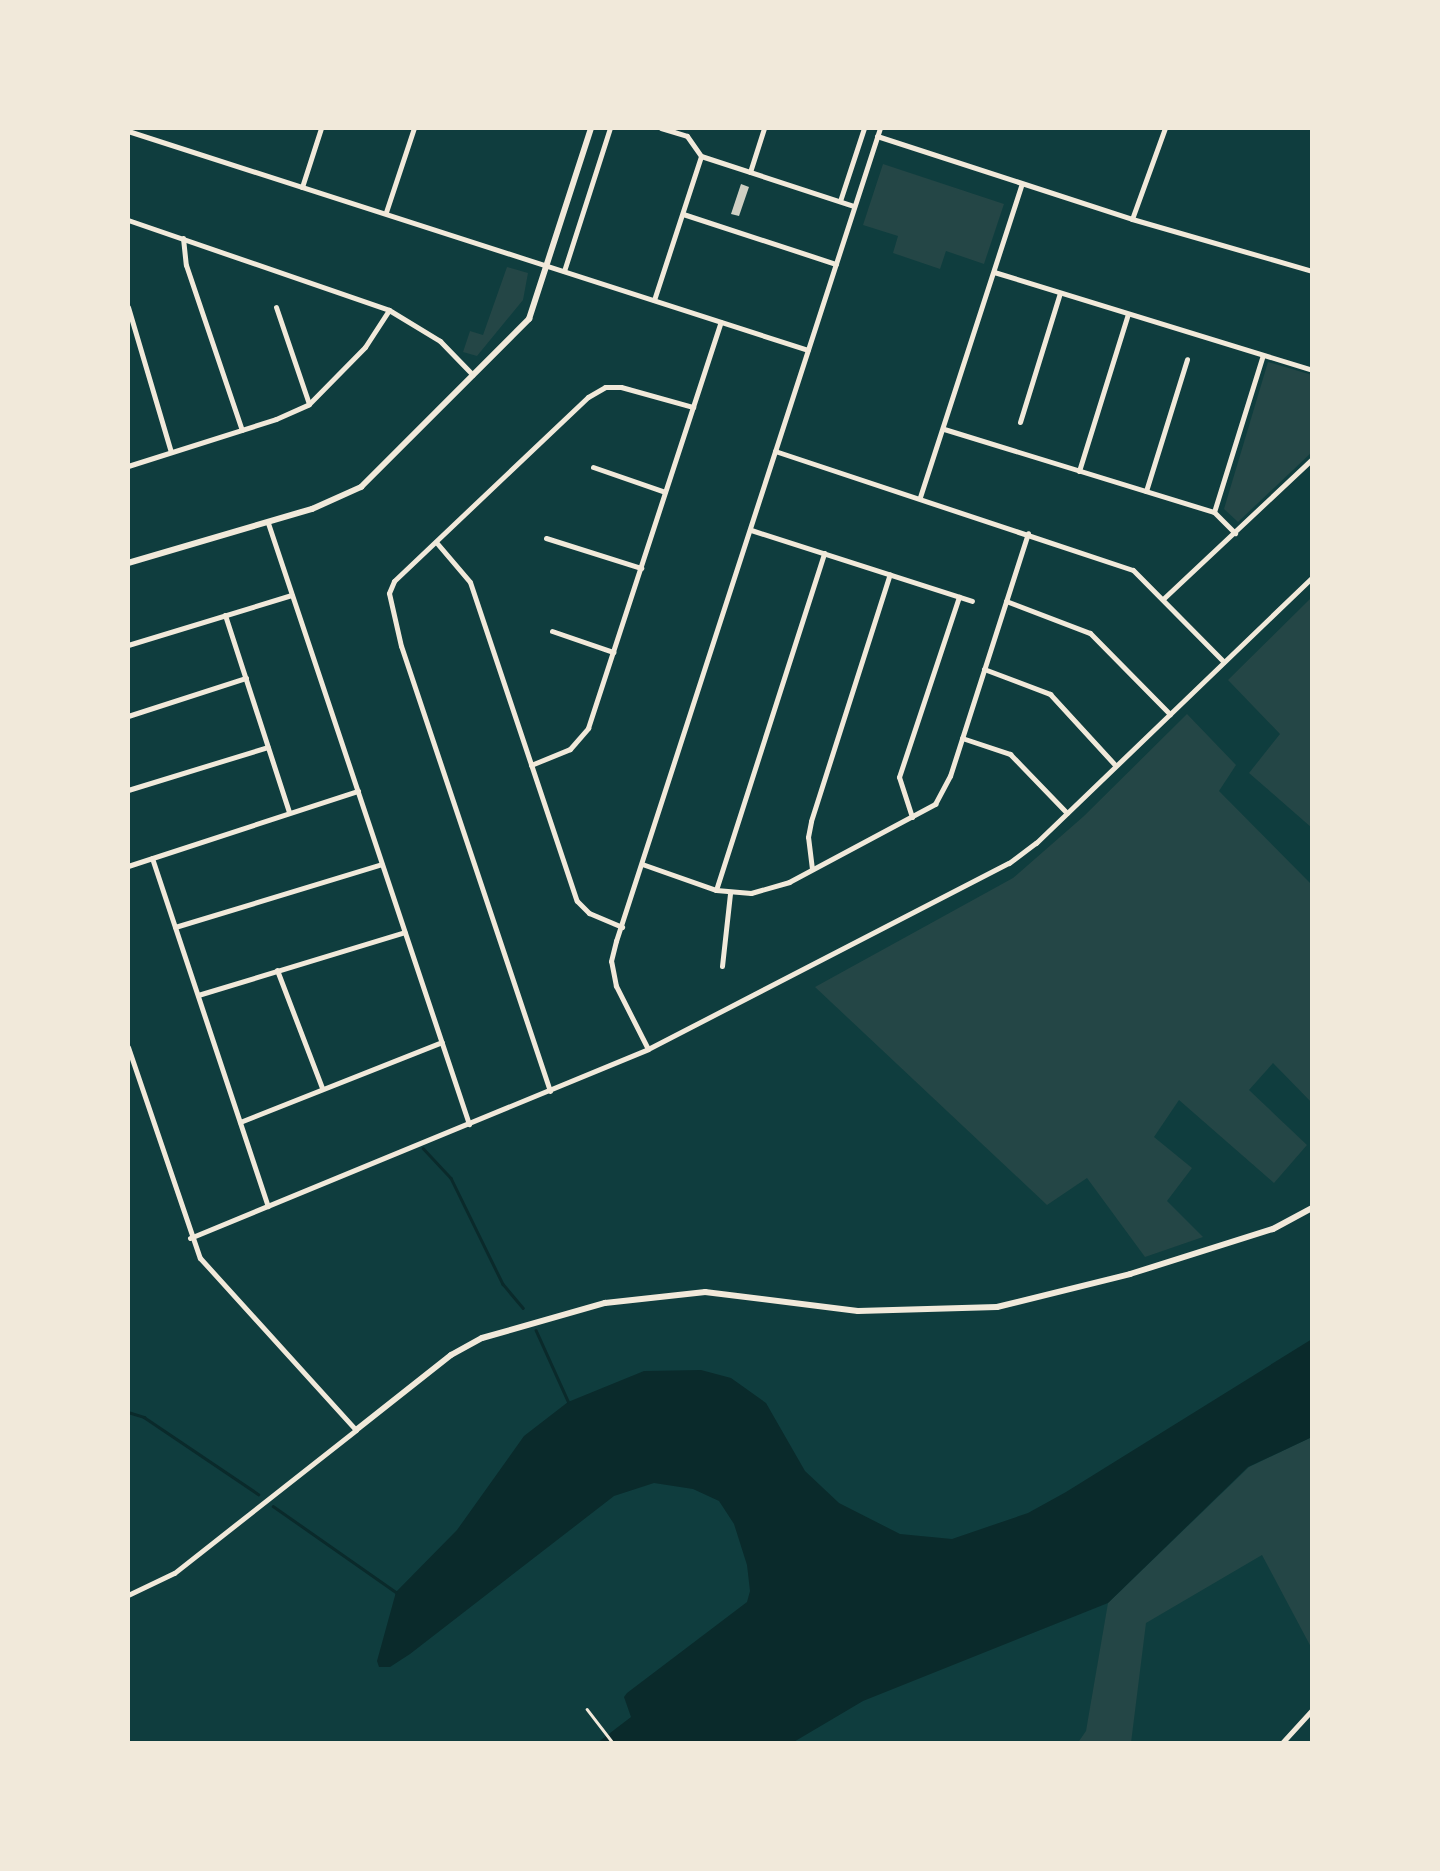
<!DOCTYPE html>
<style>
body{margin:0}
#map{position:relative;width:1440px;height:1871px;overflow:hidden;background:#0f3d3e;font-family:Commissioner,sans-serif}
div>[style]{position:absolute}
.green>*{inset:0;background:#244646}
.water>*{inset:0;background:#0a2a2b}
.stream>*{height:2.5px;margin:-1.25px;padding:0 1.25px;transform-origin:1.25px;border-radius:1.25px;background:#0a2a2b}
.building>*{inset:0;background:#cfcfc3}
.service>*{height:2.5px;margin:-1.25px;padding:0 1.25px;transform-origin:1.25px;border-radius:1.25px;background:#f1e9da}
.minor>*{height:5px;margin:-2.5px;padding:0 2.5px;transform-origin:2.5px;border-radius:2.5px;background:#f1e9da}
.tertiary>*{height:6px;margin:-3px;padding:0 3px;transform-origin:3px;border-radius:3px;background:#f1e9da}
span{translate:-50% -50%;white-space:nowrap;text-align:center;line-height:1.15;-webkit-text-stroke:8px #f1e9da;paint-order:stroke}
.frame{position:absolute;inset:0;border:130px solid #f1e9da;pointer-events:none}
</style>
<div id="map">
<div class="green">
<i style="clip-path:polygon(883px 164px,1004px 204px,984px 264px,946px 251px,940px 269px,893px 253px,898px 236px,863px 225px)"></i>
<i style="clip-path:polygon(507px 267px,528px 273px,523px 300px,477px 356px,463px 352px,470px 331px,483px 335px)"></i>
<i style="clip-path:polygon(1268px 362px,1312px 375px,1312px 452px,1238px 522px,1224px 509px)"></i>
<i style="clip-path:polygon(1312px 597px,1312px 828px,1249px 773px,1280px 734px,1228px 680px)"></i>
<i style="clip-path:polygon(1187px 714px,1236px 765px,1219px 791px,1312px 885px,1312px 1103px,1273px 1063px,1249px 1090px,1307px 1145px,1274px 1183px,1179px 1100px,1154px 1137px,1192px 1168px,1167px 1201px,1203px 1237px,1145px 1257px,1087px 1178px,1047px 1205px,815px 987px,1013px 878px,1084px 816px)"></i>
<i style="clip-path:polygon(1312px 1437px,1312px 1649px,1262px 1555px,1146px 1623px,1131px 1743px,1077px 1744px,1086px 1731px,1108px 1603px,1249px 1467px)"></i>
</div>
<div class="water">
<i style="clip-path:polygon(1312px 1339px,1312px 1437px,1248px 1467px,1108px 1603px,863px 1701px,792px 1743px,597px 1743px,631px 1717px,624px 1697px,627px 1693px,747px 1602px,750px 1591px,747px 1565px,734px 1524px,719px 1501px,693px 1489px,654px 1483px,614px 1496px,410px 1654px,390px 1667px,379px 1667px,377px 1661px,396px 1592px,457px 1530px,524px 1436px,568px 1402px,644px 1371px,701px 1370px,731px 1378px,766px 1403px,805px 1471px,839px 1503px,900px 1534px,952px 1539px,1028px 1513px,1066px 1492px)"></i>
</div>
<div class="stream">
<i style="left:423px;top:1148px;width:41px;rotate:47deg"></i>
<i style="left:451px;top:1178px;width:118px;rotate:63.9deg"></i>
<i style="left:503px;top:1284px;width:31px;rotate:50deg"></i>
<i style="left:536px;top:1330px;width:78px;rotate:65.7deg"></i>
<i style="left:128px;top:1412px;width:17px;rotate:17deg"></i>
<i style="left:144px;top:1417px;width:138px;rotate:34deg"></i>
<i style="left:273px;top:1506px;width:150px;rotate:35deg"></i>
</div>
<div class="building">
<i style="clip-path:polygon(741px 184px,749px 187px,739px 216px,731px 214px)"></i>
</div>
<div class="service">
<i style="left:587px;top:1709px;width:44px;rotate:52.4deg"></i>
</div>
<div class="minor">
<i style="left:661px;top:128px;width:27px;rotate:17deg"></i>
<i style="left:687px;top:136px;width:24px;rotate:55deg"></i>
<i style="left:701px;top:156px;width:161px;rotate:18.1deg"></i>
<i style="left:128px;top:131px;width:714px;rotate:17.85deg"></i>
<i style="left:877px;top:136px;width:268px;rotate:18deg"></i>
<i style="left:1132px;top:219px;width:187px;rotate:16.1deg"></i>
<i style="left:750px;top:172px;width:46px;rotate:-72.3deg"></i>
<i style="left:302px;top:187px;width:62px;rotate:-72.1deg"></i>
<i style="left:840px;top:201px;width:77px;rotate:-71.8deg"></i>
<i style="left:386px;top:212px;width:89px;rotate:-71.6deg"></i>
<i style="left:683px;top:214px;width:161px;rotate:18.1deg"></i>
<i style="left:1132px;top:219px;width:97px;rotate:-70.1deg"></i>
<i style="left:128px;top:220px;width:276px;rotate:19deg"></i>
<i style="left:389px;top:310px;width:60px;rotate:31.3deg"></i>
<i style="left:440px;top:341px;width:47px;rotate:45.9deg"></i>
<i style="left:183px;top:238px;width:27px;rotate:84deg"></i>
<i style="left:186px;top:265px;width:174px;rotate:71.3deg"></i>
<i style="left:564px;top:271px;width:150px;rotate:-72.2deg"></i>
<i style="left:994px;top:272px;width:333px;rotate:17.1deg"></i>
<i style="left:654px;top:300px;width:151px;rotate:-71.9deg"></i>
<i style="left:128px;top:307px;width:151px;rotate:73.5deg"></i>
<i style="left:276px;top:307px;width:102px;rotate:71.2deg"></i>
<i style="left:1020px;top:422px;width:135px;rotate:-72.8deg"></i>
<i style="left:944px;top:429px;width:282px;rotate:17.1deg"></i>
<i style="left:1214px;top:512px;width:30px;rotate:45deg"></i>
<i style="left:775px;top:451px;width:377px;rotate:18.4deg"></i>
<i style="left:1133px;top:570px;width:129px;rotate:45.3deg"></i>
<i style="left:128px;top:466px;width:155px;rotate:-17.6deg"></i>
<i style="left:276px;top:419px;width:36px;rotate:-24deg"></i>
<i style="left:309px;top:404px;width:80px;rotate:-45.5deg"></i>
<i style="left:365px;top:347px;width:44px;rotate:-57deg"></i>
<i style="left:593px;top:467px;width:76px;rotate:19.1deg"></i>
<i style="left:1079px;top:471px;width:164px;rotate:-72.7deg"></i>
<i style="left:1146px;top:491px;width:138px;rotate:-72.7deg"></i>
<i style="left:920px;top:497px;width:329px;rotate:-72deg"></i>
<i style="left:1214px;top:512px;width:164px;rotate:-72.7deg"></i>
<i style="left:268px;top:523px;width:634px;rotate:71.51deg"></i>
<i style="left:751px;top:530px;width:232px;rotate:17.8deg"></i>
<i style="left:546px;top:538px;width:100px;rotate:17.5deg"></i>
<i style="left:436px;top:542px;width:52px;rotate:49.6deg"></i>
<i style="left:470px;top:582px;width:336px;rotate:71.5deg"></i>
<i style="left:577px;top:901px;width:17px;rotate:45deg"></i>
<i style="left:589px;top:913px;width:36px;rotate:23deg"></i>
<i style="left:1163px;top:599px;width:204px;rotate:-43.2deg"></i>
<i style="left:1006px;top:601px;width:90px;rotate:20.9deg"></i>
<i style="left:1090px;top:633px;width:114px;rotate:45.4deg"></i>
<i style="left:225px;top:615px;width:207px;rotate:72deg"></i>
<i style="left:552px;top:631px;width:65px;rotate:19deg"></i>
<i style="left:128px;top:645px;width:171px;rotate:-17deg"></i>
<i style="left:984px;top:669px;width:71px;rotate:20.7deg"></i>
<i style="left:1050px;top:694px;width:96px;rotate:47.5deg"></i>
<i style="left:128px;top:716px;width:124px;rotate:-17.9deg"></i>
<i style="left:962px;top:738px;width:51px;rotate:18.4deg"></i>
<i style="left:1010px;top:754px;width:82px;rotate:46deg"></i>
<i style="left:531px;top:765px;width:42px;rotate:-22.3deg"></i>
<i style="left:570px;top:749px;width:28px;rotate:-49deg"></i>
<i style="left:588px;top:728px;width:427px;rotate:-71.9deg"></i>
<i style="left:128px;top:790px;width:146px;rotate:-17.1deg"></i>
<i style="left:912px;top:817px;width:42px;rotate:-108deg"></i>
<i style="left:899px;top:777px;width:190px;rotate:-71.6deg"></i>
<i style="left:152px;top:858px;width:367px;rotate:71.6deg"></i>
<i style="left:642px;top:864px;width:78px;rotate:19.4deg"></i>
<i style="left:716px;top:890px;width:35px;rotate:5deg"></i>
<i style="left:751px;top:893px;width:40px;rotate:-16deg"></i>
<i style="left:789px;top:882px;width:166px;rotate:-28.1deg"></i>
<i style="left:935px;top:804px;width:32px;rotate:-62deg"></i>
<i style="left:950px;top:776px;width:255px;rotate:-72.2deg"></i>
<i style="left:128px;top:866px;width:242px;rotate:-18.1deg"></i>
<i style="left:812px;top:869px;width:32px;rotate:-97deg"></i>
<i style="left:808px;top:837px;width:16px;rotate:-79deg"></i>
<i style="left:811px;top:821px;width:259px;rotate:-72.3deg"></i>
<i style="left:716px;top:890px;width:354px;rotate:-72.2deg"></i>
<i style="left:175px;top:927px;width:216px;rotate:-16.9deg"></i>
<i style="left:722px;top:966px;width:73px;rotate:-83.7deg"></i>
<i style="left:277px;top:970px;width:126px;rotate:69.1deg"></i>
<i style="left:198px;top:995px;width:216px;rotate:-16.9deg"></i>
<i style="left:128px;top:1047px;width:223px;rotate:71.2deg"></i>
<i style="left:200px;top:1258px;width:232px;rotate:47.8deg"></i>
<i style="left:356px;top:1430px;width:231px;rotate:141.8deg"></i>
<i style="left:174px;top:1573px;width:51px;rotate:154.4deg"></i>
<i style="left:648px;top:1049px;width:71px;rotate:-116.9deg"></i>
<i style="left:616px;top:986px;width:25px;rotate:-101deg"></i>
<i style="left:611px;top:961px;width:21px;rotate:-76deg"></i>
<i style="left:616px;top:941px;width:855px;rotate:-72.01deg"></i>
<i style="left:550px;top:1091px;width:469px;rotate:-108.5deg"></i>
<i style="left:401px;top:646px;width:54px;rotate:-102.8deg"></i>
<i style="left:389px;top:593px;width:13px;rotate:-67deg"></i>
<i style="left:394px;top:581px;width:267px;rotate:-43.5deg"></i>
<i style="left:588px;top:397px;width:20px;rotate:-30deg"></i>
<i style="left:605px;top:387px;width:16px"></i>
<i style="left:621px;top:387px;width:75px;rotate:15.5deg"></i>
<i style="left:240px;top:1122px;width:217px;rotate:-21.6deg"></i>
<i style="left:190px;top:1238px;width:495px;rotate:-22.4deg"></i>
<i style="left:648px;top:1049px;width:406px;rotate:-27.3deg"></i>
<i style="left:1009px;top:863px;width:34px;rotate:-37deg"></i>
<i style="left:1036px;top:843px;width:383px;rotate:-43.9deg"></i>
<i style="left:1281px;top:1744px;width:46px;rotate:-47.6deg"></i>
</div>
<div class="tertiary">
<i style="left:128px;top:563px;width:192px;rotate:-16.4deg"></i>
<i style="left:312px;top:509px;width:54px;rotate:-24.2deg"></i>
<i style="left:361px;top:487px;width:238px;rotate:-45deg"></i>
<i style="left:529px;top:319px;width:201px;rotate:-72deg"></i>
<i style="left:356px;top:1430px;width:121px;rotate:-38.3deg"></i>
<i style="left:451px;top:1355px;width:35px;rotate:-29deg"></i>
<i style="left:482px;top:1338px;width:128px;rotate:-15.9deg"></i>
<i style="left:605px;top:1303px;width:101px;rotate:-6.3deg"></i>
<i style="left:705px;top:1292px;width:154px;rotate:7.1deg"></i>
<i style="left:858px;top:1311px;width:139px;rotate:-1.6deg"></i>
<i style="left:997px;top:1307px;width:137px;rotate:-13.9deg"></i>
<i style="left:1130px;top:1274px;width:150px;rotate:-17.5deg"></i>
<i style="left:1273px;top:1229px;width:44px;rotate:-28.3deg"></i>
</div>
<div class="frame"></div>
</div>
